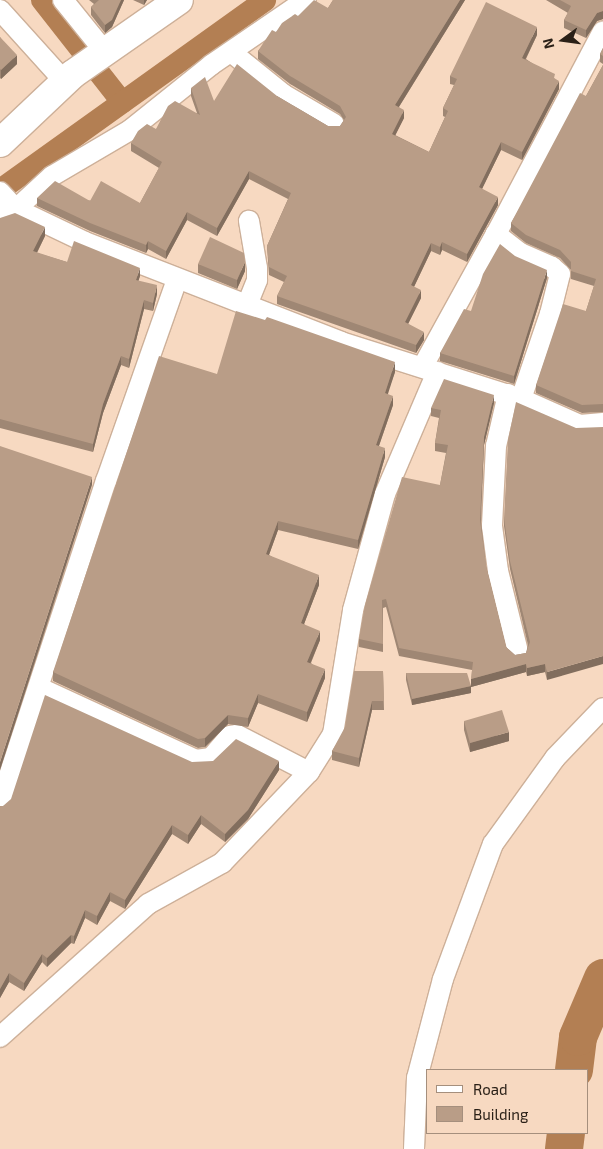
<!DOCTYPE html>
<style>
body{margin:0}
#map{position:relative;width:603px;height:1149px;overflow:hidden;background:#f7d9c1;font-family:"Exo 2",sans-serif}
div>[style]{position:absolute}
.canal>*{height:22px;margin:-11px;padding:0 11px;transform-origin:11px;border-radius:11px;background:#b37f53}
.river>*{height:38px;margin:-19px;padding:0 19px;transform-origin:19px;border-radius:19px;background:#b37f53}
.roads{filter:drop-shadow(1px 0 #cdb099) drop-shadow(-1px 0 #cdb099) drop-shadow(0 1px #cdb099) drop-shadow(0 -1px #cdb099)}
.street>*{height:20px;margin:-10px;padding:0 10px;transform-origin:10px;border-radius:10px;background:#fff}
.secondary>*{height:28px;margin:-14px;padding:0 14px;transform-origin:14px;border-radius:14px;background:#fff}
.wall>*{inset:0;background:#9f8774}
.shaded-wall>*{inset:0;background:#826e5e}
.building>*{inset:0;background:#b99d87}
span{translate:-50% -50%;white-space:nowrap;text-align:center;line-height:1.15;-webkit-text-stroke:4px #f7d9c1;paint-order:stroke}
.legend{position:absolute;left:426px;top:1069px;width:162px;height:65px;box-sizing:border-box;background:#f7d9c1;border:1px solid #a58f7d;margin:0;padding:6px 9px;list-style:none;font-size:15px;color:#2a2017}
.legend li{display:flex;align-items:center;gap:10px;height:25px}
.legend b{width:25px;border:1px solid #a58f7d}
.north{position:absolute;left:538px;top:15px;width:50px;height:50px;-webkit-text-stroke:4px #f7d9c1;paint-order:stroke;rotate:256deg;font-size:14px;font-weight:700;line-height:20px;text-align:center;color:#2a2017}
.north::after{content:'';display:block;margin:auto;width:18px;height:22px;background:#2a2017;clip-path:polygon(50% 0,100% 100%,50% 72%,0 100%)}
</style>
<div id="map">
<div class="canal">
<i style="left:42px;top:0;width:130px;rotate:51.9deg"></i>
<i style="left:0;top:190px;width:326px;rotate:-35.6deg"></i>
</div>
<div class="river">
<i style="left:574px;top:1070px;width:33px;rotate:-83deg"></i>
<i style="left:578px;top:1037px;width:64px;rotate:-67deg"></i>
<i style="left:564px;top:1149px;width:16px;rotate:-83deg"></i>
</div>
<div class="roads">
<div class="street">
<i style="left:63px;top:0;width:67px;rotate:51.1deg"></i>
<i style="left:0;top:10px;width:97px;rotate:47.9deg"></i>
<i style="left:231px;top:52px;width:67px;rotate:38.9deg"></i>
<i style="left:283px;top:94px;width:59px;rotate:30.5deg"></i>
<i style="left:0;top:192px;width:23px;rotate:47deg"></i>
<i style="left:16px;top:209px;width:76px;rotate:25.6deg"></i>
<i style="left:85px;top:242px;width:275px;rotate:21.3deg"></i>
<i style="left:341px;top:342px;width:189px;rotate:17.6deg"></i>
<i style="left:521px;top:399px;width:64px;rotate:23.8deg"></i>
<i style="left:580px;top:425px;width:23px;rotate:-5deg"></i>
<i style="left:0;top:215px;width:17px;rotate:-21deg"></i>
<i style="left:16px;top:209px;width:49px;rotate:-42.5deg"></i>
<i style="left:52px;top:176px;width:91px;rotate:-30.5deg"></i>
<i style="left:130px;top:130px;width:104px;rotate:-38.7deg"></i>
<i style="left:211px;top:65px;width:115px;rotate:-34.4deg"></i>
<i style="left:247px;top:305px;width:27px;rotate:-68deg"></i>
<i style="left:257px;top:280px;width:12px;rotate:-90deg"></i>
<i style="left:257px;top:268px;width:48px;rotate:-99.7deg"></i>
<i style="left:423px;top:366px;width:151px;rotate:-61.1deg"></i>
<i style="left:508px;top:394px;width:53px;rotate:103deg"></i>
<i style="left:496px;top:446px;width:80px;rotate:92.9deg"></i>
<i style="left:492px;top:526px;width:45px;rotate:82.4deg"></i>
<i style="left:498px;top:571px;width:83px;rotate:76.1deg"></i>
<i style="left:521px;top:399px;width:90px;rotate:-71.2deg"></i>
<i style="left:550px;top:314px;width:41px;rotate:-76deg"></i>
<i style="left:560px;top:274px;width:11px;rotate:-139deg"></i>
<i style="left:552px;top:267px;width:35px;rotate:-156deg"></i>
<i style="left:520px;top:253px;width:31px;rotate:-142deg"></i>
<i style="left:496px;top:234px;width:229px;rotate:-62.2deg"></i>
<i style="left:40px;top:688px;width:172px;rotate:24.8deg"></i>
<i style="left:196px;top:760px;width:15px;rotate:-8deg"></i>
<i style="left:211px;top:758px;width:29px;rotate:-49deg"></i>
<i style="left:230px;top:736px;width:7px;rotate:-8deg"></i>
<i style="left:237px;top:735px;width:81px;rotate:27.2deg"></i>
<i style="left:0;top:803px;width:339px;rotate:-71.8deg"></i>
<i style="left:106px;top:481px;width:214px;rotate:-70.6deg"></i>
<i style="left:0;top:1037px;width:199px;rotate:-41.9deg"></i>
<i style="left:148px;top:904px;width:85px;rotate:-29deg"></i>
<i style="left:222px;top:863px;width:126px;rotate:-46.3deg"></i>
<i style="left:309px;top:772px;width:45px;rotate:-57.7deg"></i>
<i style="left:333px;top:734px;width:126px;rotate:-80.8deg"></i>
<i style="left:353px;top:610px;width:120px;rotate:-74.6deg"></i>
<i style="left:385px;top:494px;width:133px;rotate:-66.9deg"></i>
<i style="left:414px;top:1149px;width:71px;rotate:-87.6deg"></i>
<i style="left:417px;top:1078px;width:102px;rotate:-75.3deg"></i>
<i style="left:443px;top:979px;width:144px;rotate:-69.7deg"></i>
<i style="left:493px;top:844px;width:106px;rotate:-54.2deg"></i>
<i style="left:555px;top:758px;width:69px;rotate:-46.2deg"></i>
</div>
<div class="secondary">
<i style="left:0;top:143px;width:100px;rotate:-43.4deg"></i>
<i style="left:73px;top:74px;width:129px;rotate:-34.9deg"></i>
</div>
</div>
<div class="wall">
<i style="clip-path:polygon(89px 0,124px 0,112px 27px,105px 33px,91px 15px,91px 7px,94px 4px)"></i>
<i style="clip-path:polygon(133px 0,147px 0,144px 5px)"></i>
<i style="clip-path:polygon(333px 0,465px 0,399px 107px,404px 118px,395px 135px,429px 152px,445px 117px,443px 116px,443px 108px,454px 85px,450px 84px,450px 76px,537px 35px,526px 59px,555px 79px,559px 89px,522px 160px,501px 150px,482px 189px,498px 205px,467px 262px,442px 250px,440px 255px,431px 251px,414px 287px,421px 298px,408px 324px,424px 340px,416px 353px,277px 304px,277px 296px,284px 282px,269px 275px,267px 246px,288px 199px,249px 179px,217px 236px,187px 220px,166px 259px,148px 249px,146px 253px,90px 231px,37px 206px,37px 198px,140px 203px,159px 168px,131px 151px,131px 143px,156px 129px,197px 113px,191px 96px,191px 88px,214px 101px,277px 96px,328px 126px,340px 126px,344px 120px,340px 114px,290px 84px,258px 59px,258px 51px,276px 32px,298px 16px,328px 8px)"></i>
<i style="clip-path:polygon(546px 0,603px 0,603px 19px,597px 21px,586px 38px,564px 28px,564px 20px,568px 13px)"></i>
<i style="clip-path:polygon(0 37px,17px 64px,1px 79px,0 78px)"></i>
<i style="clip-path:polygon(603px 48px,603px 64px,600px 62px,600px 54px)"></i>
<i style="clip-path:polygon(603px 65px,603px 412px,582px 413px,536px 393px,536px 385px,586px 311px,594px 286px,571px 279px,571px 270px,560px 258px,526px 243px,511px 231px,511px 223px,586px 96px)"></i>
<i style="clip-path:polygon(0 218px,45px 236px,37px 253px,67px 262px,140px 276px,138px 281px,157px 294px,153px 311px,144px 309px,129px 368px,121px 365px,103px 413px,93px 452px,0 428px)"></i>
<i style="clip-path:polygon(198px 264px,245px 271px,237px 289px,198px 273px)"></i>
<i style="clip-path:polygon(547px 278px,514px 384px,440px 361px,440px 353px,471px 311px)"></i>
<i style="clip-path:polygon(395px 372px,387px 394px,393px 405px,379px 446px,385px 457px,358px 549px,278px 530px,269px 555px,319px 585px,304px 624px,320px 640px,311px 663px,325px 678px,307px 722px,258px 703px,248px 727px,228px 724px,205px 747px,198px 748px,53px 681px,53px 672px,217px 374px)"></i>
<i style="clip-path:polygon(494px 403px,484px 445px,481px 522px,486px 566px,506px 647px,515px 655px,526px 653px,528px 645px,510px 569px,504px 526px,504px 518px,576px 428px,547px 680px,545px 672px,527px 676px,526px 672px,471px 687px,471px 693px,412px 705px,406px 680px,406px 673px,471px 685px,472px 670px,399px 656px,386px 607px,383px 608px,383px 652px,359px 647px,359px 639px,440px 485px,446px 453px,435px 451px,435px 443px,439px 418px,431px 416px,431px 408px)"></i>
<i style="clip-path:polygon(383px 671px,384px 710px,372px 710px,359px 767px,332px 760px,332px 751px)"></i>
<i style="clip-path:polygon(464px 721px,509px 741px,470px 752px,464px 730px)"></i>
<i style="clip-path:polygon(192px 762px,279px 770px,248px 819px,225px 842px,201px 824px,188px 844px,172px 834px,125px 909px,110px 901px,97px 925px,85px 918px,74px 944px,71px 943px,47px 967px,42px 962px,24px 991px,9px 982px,0 998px,0 806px,3px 806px)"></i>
</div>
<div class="shaded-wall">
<i style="clip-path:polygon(121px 0,124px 0,112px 27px,105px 33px,105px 25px)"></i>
<i style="clip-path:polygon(144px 0,147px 0,144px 5px)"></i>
<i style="clip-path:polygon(460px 0,465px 0,395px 113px,395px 105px)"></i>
<i style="clip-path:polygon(603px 11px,603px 19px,597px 21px,586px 38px,586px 30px,597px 13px)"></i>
<i style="clip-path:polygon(537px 27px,537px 35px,522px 66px,522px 58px)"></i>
<i style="clip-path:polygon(17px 55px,17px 64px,1px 79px,1px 70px)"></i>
<i style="clip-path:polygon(559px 81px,559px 89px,522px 160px,522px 152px)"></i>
<i style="clip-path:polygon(404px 110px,404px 118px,392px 142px,392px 134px)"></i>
<i style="clip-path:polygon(501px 142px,501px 150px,479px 195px,479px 187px)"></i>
<i style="clip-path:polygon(249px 171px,249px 179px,217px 236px,217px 228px)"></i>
<i style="clip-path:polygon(498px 197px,498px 205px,467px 262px,467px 254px)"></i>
<i style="clip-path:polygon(187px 212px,187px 220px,166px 259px,166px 251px)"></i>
<i style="clip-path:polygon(45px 227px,45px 236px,33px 260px,33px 251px)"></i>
<i style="clip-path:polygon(148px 241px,148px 249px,146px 253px,146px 245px)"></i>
<i style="clip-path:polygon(442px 242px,442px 250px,440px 255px,440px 247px)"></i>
<i style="clip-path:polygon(431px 243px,431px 251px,411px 293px,411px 285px)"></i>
<i style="clip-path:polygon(245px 262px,245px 271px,237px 289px,237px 280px)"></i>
<i style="clip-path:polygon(140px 268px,140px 276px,136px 289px,136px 280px)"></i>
<i style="clip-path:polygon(547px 270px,547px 278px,514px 384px,514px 376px)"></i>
<i style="clip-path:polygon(157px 285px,157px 294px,153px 311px,153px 303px)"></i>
<i style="clip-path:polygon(421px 290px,421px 298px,405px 330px,405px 322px)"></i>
<i style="clip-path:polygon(144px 300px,144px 309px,129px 368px,129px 359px)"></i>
<i style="clip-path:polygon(424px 332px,424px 340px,416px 353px,416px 345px)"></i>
<i style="clip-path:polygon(121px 356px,121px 365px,103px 413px,93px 452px,93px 444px,103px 404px)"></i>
<i style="clip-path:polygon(395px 362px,395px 372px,385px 403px,385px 393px)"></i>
<i style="clip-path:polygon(494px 395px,494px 403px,484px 445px,480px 528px,484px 437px)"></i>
<i style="clip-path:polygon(393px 396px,393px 405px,376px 454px,376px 445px)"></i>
<i style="clip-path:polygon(385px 448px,385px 457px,358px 549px,358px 540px)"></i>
<i style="clip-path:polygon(92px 477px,92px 485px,0 770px,0 762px)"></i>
<i style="clip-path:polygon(278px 521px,278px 530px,266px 563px,266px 554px)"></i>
<i style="clip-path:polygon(319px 575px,319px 585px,301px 632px,301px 623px)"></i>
<i style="clip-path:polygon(320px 631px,320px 640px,307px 671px,307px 662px)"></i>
<i style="clip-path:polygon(603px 656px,603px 664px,547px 680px,547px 672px)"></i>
<i style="clip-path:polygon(526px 664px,526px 672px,471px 687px,471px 693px,412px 705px,412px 699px,471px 686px,471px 679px)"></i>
<i style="clip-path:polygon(545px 664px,545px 672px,527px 676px,527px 668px)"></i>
<i style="clip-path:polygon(325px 669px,325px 678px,307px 722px,307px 712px)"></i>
<i style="clip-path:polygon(258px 694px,258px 703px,248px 727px,248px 718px)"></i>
<i style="clip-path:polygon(372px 701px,372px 710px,359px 767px,359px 758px)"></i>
<i style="clip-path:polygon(228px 715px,228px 724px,205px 747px,205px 738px)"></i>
<i style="clip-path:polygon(509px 732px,509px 741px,470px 752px,470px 743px)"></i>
<i style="clip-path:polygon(279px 761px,279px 770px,248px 819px,225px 842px,225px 834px)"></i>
<i style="clip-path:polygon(201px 815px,201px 824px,188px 844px,188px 835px)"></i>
<i style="clip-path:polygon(172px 825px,172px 834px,125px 909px,125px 900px)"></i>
<i style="clip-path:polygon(110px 892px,110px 901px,97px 925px,97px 916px)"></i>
<i style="clip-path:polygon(85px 910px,85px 918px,74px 944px,74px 936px)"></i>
<i style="clip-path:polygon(71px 935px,71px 943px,47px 967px,47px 958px)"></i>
<i style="clip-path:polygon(42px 954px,42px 962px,24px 991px,24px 983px)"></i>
<i style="clip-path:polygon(9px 973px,9px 982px,0 998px,0 989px)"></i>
</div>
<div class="building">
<i style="clip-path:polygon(99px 0,121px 0,112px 20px,105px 25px,91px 7px)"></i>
<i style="clip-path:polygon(314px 0,328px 8px,333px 0,460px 0,395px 105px,404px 110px,392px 134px,429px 152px,448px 111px,443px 108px,457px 79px,450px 76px,486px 2px,537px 27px,522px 58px,555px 74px,554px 78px,559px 81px,522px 152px,501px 142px,479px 187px,498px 197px,467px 254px,442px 242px,440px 247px,431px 243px,411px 285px,421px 290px,405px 322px,424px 332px,416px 345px,277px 296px,287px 276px,269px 267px,267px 246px,291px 193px,249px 171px,217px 228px,187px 212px,166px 251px,148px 241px,146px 245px,90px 223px,37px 198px,55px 181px,90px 201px,101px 181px,140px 203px,162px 162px,131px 143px,138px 131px,147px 124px,156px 129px,168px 106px,175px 101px,200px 115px,191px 88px,205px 77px,214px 101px,237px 64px,277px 96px,328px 126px,340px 126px,346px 117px,340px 106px,290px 76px,258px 51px,272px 30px,276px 32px,282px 23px,295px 14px,298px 16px)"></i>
<i style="clip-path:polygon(560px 0,603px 0,603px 11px,597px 13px,586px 30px,564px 20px,571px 6px)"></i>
<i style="clip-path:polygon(0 37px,17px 55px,1px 70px,0 69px)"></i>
<i style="clip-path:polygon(603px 48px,603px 56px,600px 54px)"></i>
<i style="clip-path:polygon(603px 65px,603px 404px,582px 405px,536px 385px,563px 304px,586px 311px,596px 279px,571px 271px,571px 262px,560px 250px,526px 235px,511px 223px,580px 93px,586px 96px)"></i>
<i style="clip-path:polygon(15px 213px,45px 227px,33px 251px,67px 262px,74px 241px,140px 268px,136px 280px,157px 285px,153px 303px,144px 300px,129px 359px,121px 356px,103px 404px,93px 444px,0 419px,0 218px)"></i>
<i style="clip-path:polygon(210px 237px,244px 253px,245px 262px,237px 280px,198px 264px)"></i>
<i style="clip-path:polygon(500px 244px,515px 256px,547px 270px,514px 376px,440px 353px,464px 309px,471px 311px,483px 274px)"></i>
<i style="clip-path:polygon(236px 311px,265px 320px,267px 317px,395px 362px,385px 393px,393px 396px,376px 445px,385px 448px,358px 540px,278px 521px,266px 554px,319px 575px,301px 623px,320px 631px,307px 662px,325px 669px,307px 712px,258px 694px,248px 718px,228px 715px,205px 738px,198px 739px,53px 672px,159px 356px,217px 374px)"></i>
<i style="clip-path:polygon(444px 379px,494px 395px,484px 437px,480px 520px,486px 566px,506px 647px,515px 655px,526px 653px,530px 642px,510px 561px,504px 518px,508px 440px,516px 402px,576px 428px,603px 427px,603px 656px,547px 672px,545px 664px,527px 668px,526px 664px,471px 679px,473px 662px,399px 648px,386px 599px,382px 600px,383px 644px,359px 639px,365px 605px,402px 477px,440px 485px,448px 445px,435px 443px,441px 410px,431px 408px)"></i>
<i style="clip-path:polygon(0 446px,92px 477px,0 762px)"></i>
<i style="clip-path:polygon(354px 671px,383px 671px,384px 701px,372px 701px,359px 758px,332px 751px,345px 727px)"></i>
<i style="clip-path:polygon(406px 673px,467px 673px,471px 686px,412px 699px)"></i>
<i style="clip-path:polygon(45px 695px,192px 762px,213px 761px,236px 739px,279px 761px,248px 810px,225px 834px,201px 815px,188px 835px,172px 825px,125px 900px,110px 892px,97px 916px,85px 910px,74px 936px,71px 935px,47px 958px,42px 954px,24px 983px,9px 973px,0 989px,0 806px,3px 806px,11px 799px)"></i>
<i style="clip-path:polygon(502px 710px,509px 732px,470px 743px,464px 721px)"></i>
</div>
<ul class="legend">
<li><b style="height:6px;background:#fff"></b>Road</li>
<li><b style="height:14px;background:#b99d87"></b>Building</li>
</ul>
<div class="north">N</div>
</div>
